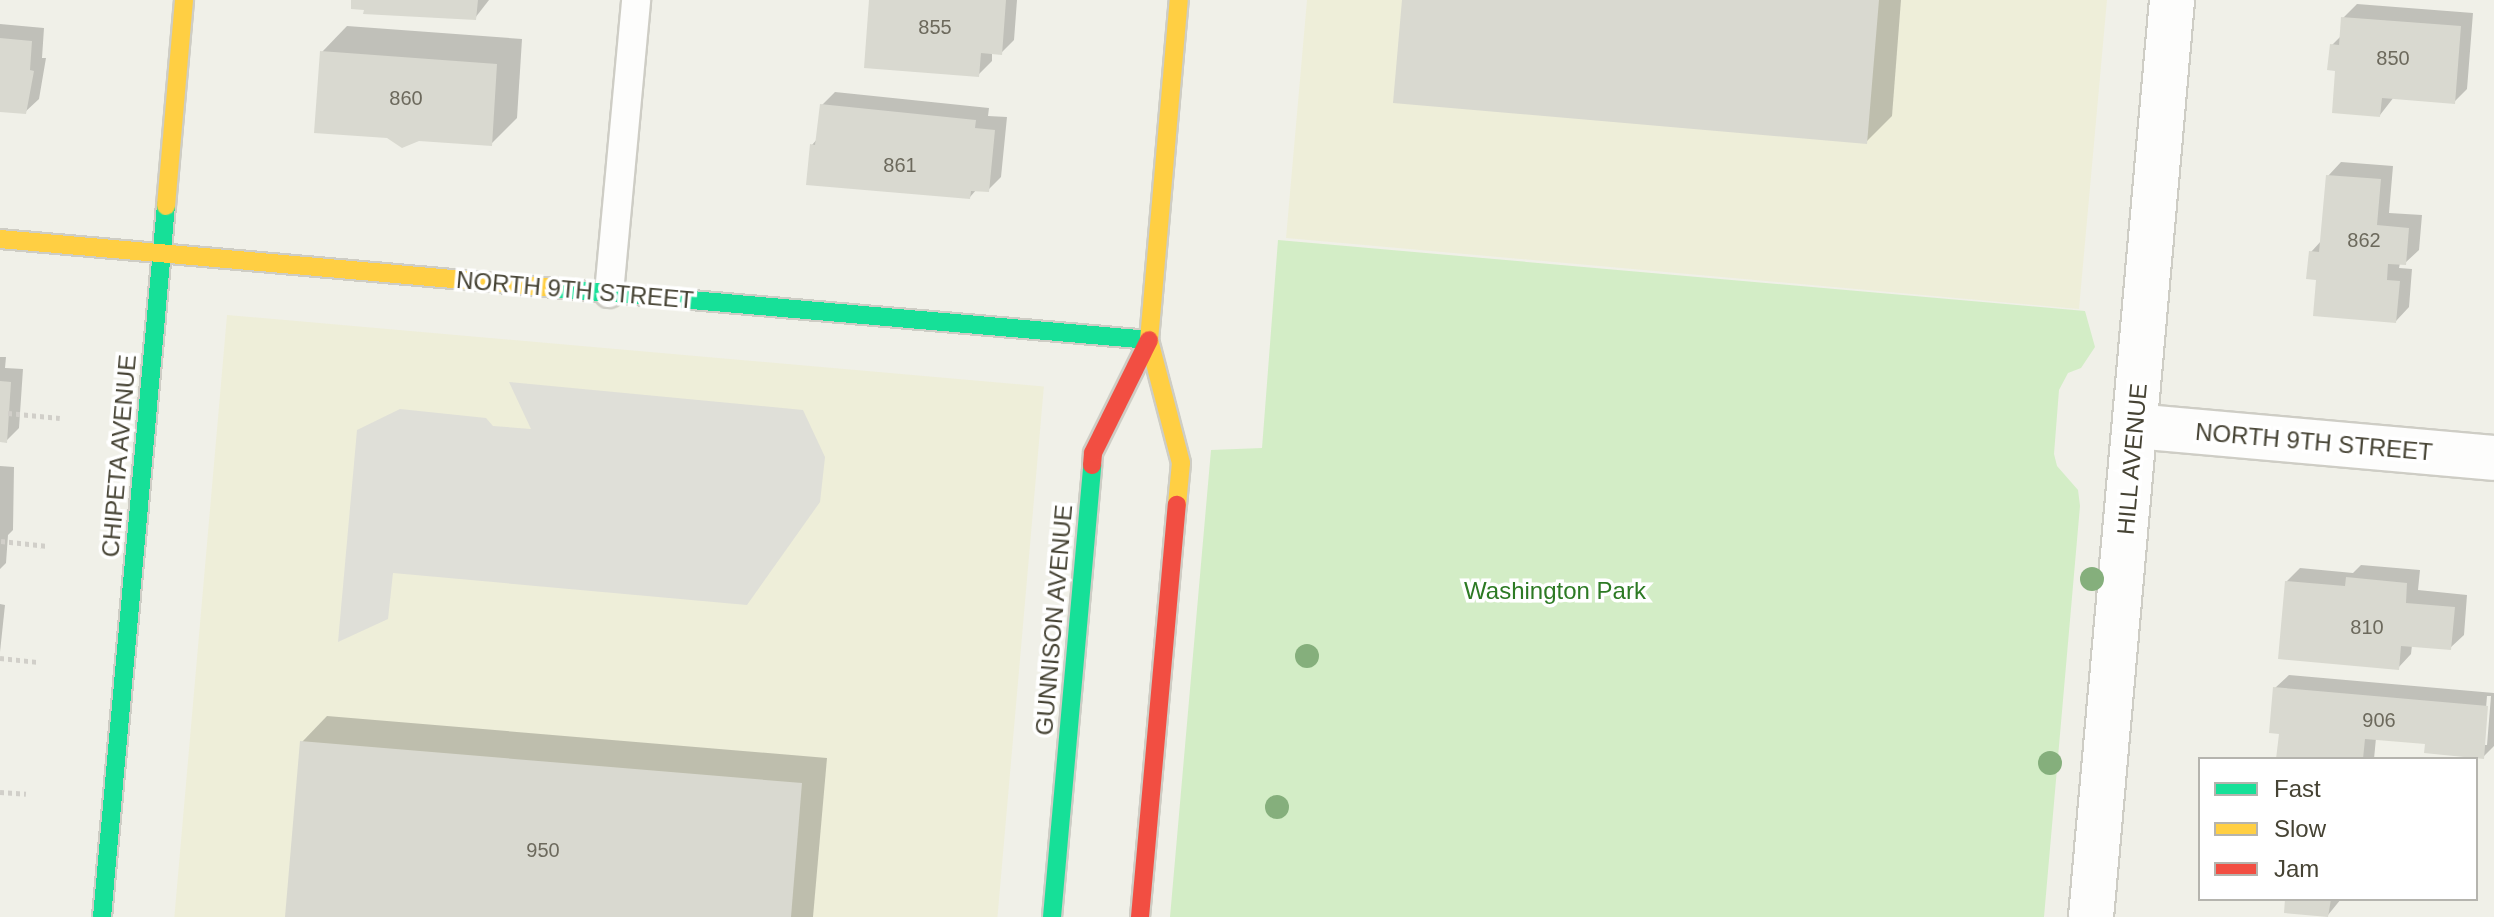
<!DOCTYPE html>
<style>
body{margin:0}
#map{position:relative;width:2494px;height:917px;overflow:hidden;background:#f0f0e8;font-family:Arial,sans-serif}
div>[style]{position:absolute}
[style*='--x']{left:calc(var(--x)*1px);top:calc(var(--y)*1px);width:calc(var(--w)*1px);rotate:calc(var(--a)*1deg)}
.education>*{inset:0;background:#eeeed9;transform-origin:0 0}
.green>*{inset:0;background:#d3edc6}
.parking>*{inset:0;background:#dfdfd8}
.shadow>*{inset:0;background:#0003}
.building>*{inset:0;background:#d9d9d0}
.path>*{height:5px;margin-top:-2.5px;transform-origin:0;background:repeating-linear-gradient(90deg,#d1cfc9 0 4px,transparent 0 8px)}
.roads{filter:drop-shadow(2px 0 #cecdc5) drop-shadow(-2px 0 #cecdc5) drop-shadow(0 2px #cecdc5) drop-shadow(0 -2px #cecdc5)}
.lane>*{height:28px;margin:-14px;padding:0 14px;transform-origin:14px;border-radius:14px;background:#fdfdfc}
.street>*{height:44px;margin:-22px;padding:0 22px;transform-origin:22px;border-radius:22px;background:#fdfdfc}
.fast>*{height:18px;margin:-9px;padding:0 9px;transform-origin:9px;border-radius:9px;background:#16e098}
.slow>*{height:18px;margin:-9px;padding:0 9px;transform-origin:9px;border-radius:9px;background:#ffcf43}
.jam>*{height:18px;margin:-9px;padding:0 9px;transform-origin:9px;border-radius:9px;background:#f24e42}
.trees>*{width:24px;height:24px;margin:-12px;border-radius:50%;background:#85af7c}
span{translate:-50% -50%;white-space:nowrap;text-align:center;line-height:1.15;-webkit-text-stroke:7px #fff;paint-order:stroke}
.number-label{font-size:20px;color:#6c695c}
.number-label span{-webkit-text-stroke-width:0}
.street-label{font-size:24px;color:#464334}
.park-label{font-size:24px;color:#2d7a24}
.legend{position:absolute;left:2198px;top:757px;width:280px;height:144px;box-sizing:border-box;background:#fff;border:2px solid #b5b4ae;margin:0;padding:10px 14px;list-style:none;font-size:24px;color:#464334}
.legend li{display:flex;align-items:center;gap:16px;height:40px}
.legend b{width:40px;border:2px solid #b5b4ae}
</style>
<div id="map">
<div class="education">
<div style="clip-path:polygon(1307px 0,2107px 0,2079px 309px,1286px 238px)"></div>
<div style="left:227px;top:315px;width:820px;height:605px;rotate:5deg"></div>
</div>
<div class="green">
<div style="clip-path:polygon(1278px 240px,2085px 311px,2095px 347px,2081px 368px,2068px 373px,2059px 390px,2054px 454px,2057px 466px,2078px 490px,2080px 506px,2044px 917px,1170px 917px,1211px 450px,1262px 448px)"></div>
</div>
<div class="parking">
<div style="clip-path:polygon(509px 382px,803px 410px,825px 457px,820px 502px,747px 605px,393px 573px,388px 619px,338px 642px,357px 430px,400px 409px,486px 418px,493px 426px,531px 429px)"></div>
</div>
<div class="shadow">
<div style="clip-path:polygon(353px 0,489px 0,475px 18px)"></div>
<div style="clip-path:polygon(871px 0,1017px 0,1014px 40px,1001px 53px,992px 52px,992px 61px,978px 75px)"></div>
<div style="clip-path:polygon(1404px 0,1901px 0,1892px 116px,1866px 142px)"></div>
<div style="clip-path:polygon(2357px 4px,2473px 13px,2467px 89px,2454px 102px,2394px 97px,2380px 115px,2337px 69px,2332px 45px,2342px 35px,2343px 18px)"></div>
<div style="clip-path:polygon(0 24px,44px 28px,42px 58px,46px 58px,39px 99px,25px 112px,0 110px)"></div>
<div style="clip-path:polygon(347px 26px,522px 39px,517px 118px,491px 144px,322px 52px)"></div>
<div style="clip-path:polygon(835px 92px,989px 108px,988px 116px,1007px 117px,1001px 177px,988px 190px,977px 189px,970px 197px,812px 145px,818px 138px,822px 105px)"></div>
<div style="clip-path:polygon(2341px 162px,2393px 166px,2389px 213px,2422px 215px,2419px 250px,2405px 263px,2400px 263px,2399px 268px,2412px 269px,2409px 307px,2396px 321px,2319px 278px,2311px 252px,2322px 240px,2328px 176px)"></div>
<div style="clip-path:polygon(0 357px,6px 357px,5px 368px,23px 369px,19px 428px,6px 441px,0 440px)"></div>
<div style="clip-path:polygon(0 466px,14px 467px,13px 530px,8px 535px,6px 563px,0 569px)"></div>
<div style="clip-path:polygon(2361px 565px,2420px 570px,2418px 590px,2467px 595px,2464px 635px,2450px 648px,2412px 645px,2411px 654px,2398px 668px,2286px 582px,2300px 568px,2353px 573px)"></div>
<div style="clip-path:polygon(0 604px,5px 605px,0 652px)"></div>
<div style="clip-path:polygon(evenodd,2289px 675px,2494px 693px,2494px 746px,2483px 757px,2427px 742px,2376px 738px,2374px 759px,2278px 759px,2281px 732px,2275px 688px,2289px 675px,2487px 696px,2491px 696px,2487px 745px,2483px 745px,2487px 696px)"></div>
<div style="clip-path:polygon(327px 716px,827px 758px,813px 917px,287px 917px,302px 742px)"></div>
<div style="clip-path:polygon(2287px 899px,2341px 899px,2328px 915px)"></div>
</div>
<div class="building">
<div style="clip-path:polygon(351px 0,478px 0,476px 20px,363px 14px,364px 10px,351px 9px)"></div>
<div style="clip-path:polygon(869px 0,1006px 0,1002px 55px,981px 53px,979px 77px,864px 68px)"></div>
<div style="clip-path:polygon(1402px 0,1879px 0,1867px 144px,1393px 103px)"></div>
<div style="clip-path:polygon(2341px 17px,2461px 26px,2455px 104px,2382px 98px,2380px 117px,2332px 113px,2335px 71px,2327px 70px,2330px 44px,2339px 45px)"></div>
<div style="clip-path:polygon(0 38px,32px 41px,30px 70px,34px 71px,26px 114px,0 112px)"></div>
<div style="clip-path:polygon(320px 51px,497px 64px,492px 146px,419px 141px,402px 148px,387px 138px,314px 133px)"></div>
<div style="clip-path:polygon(820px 104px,976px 120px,975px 128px,995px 130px,989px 192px,971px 191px,970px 199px,806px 185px,810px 144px,815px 145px)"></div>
<div style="clip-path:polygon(2326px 175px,2381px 179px,2377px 225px,2409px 228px,2406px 265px,2388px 264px,2387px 280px,2400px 281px,2396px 323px,2313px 316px,2316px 280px,2306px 279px,2309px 251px,2319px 252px)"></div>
<div style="clip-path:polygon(0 381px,11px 382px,7px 443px,0 442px)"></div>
<div style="clip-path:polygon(2346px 577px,2407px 583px,2406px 603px,2455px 607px,2451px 650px,2401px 646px,2399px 670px,2278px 659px,2285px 581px,2345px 586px)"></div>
<div style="clip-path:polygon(2273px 687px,2488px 706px,2484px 759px,2424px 753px,2425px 744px,2365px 739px,2363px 759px,2276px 759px,2279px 734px,2269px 733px)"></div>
<div style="clip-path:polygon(300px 741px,802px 783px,791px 917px,285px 917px)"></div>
<div style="clip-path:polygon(2285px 899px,2331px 899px,2328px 917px,2284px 913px)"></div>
</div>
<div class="path">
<div style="--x:8;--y:413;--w:52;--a:5.5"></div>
<div style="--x:1;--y:541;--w:47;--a:6.1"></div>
<div style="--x:0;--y:658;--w:37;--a:6"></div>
<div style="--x:0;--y:792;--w:26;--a:4"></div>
</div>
<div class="roads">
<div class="lane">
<div style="--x:609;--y:293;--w:294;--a:-84.7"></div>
</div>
<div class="street">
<div style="--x:2135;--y:426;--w:360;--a:5.1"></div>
<div style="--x:2091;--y:917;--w:921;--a:-84.95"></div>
</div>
<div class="fast">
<div style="--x:554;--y:288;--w:597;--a:4.99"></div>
<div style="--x:102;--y:917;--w:714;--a:-84.86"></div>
<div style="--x:1052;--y:917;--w:454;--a:-84.9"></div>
</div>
<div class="slow">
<div style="--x:166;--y:206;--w:207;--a:-85"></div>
<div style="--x:0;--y:239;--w:556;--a:5.05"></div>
<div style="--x:1177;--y:505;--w:42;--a:-84.6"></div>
<div style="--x:1181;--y:463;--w:127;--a:-104.6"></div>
<div style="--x:1149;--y:340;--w:341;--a:-85"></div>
</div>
<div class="jam">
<div style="--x:1092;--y:465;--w:12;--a:-85"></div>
<div style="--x:1093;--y:453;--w:126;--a:-63.6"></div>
<div style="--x:1140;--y:917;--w:414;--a:-84.9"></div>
</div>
</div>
<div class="trees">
<div style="left:2092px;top:579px"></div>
<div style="left:1307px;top:656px"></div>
<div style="left:2050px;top:763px"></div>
<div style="left:1277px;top:807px"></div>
</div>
<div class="number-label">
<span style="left:935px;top:27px">855</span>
<span style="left:2393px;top:58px">850</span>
<span style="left:406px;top:98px">860</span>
<span style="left:900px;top:165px">861</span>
<span style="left:2364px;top:240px">862</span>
<span style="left:2367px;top:627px">810</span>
<span style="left:2379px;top:720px">906</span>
<span style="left:543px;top:850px">950</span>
</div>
<div class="street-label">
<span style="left:575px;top:290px;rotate:5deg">NORTH 9TH STREET</span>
<span style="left:2314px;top:442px;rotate:5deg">NORTH 9TH STREET</span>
<span style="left:119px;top:456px;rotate:-85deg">CHIPETA AVENUE</span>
<span style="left:2132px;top:459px;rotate:-85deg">HILL AVENUE</span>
<span style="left:1054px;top:620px;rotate:-85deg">GUNNISON AVENUE</span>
</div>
<div class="park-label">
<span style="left:1555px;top:591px">Washington Park</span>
</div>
<ul class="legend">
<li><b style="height:10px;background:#16e098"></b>Fast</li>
<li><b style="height:10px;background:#ffcf43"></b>Slow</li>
<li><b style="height:10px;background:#f24e42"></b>Jam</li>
</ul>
</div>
